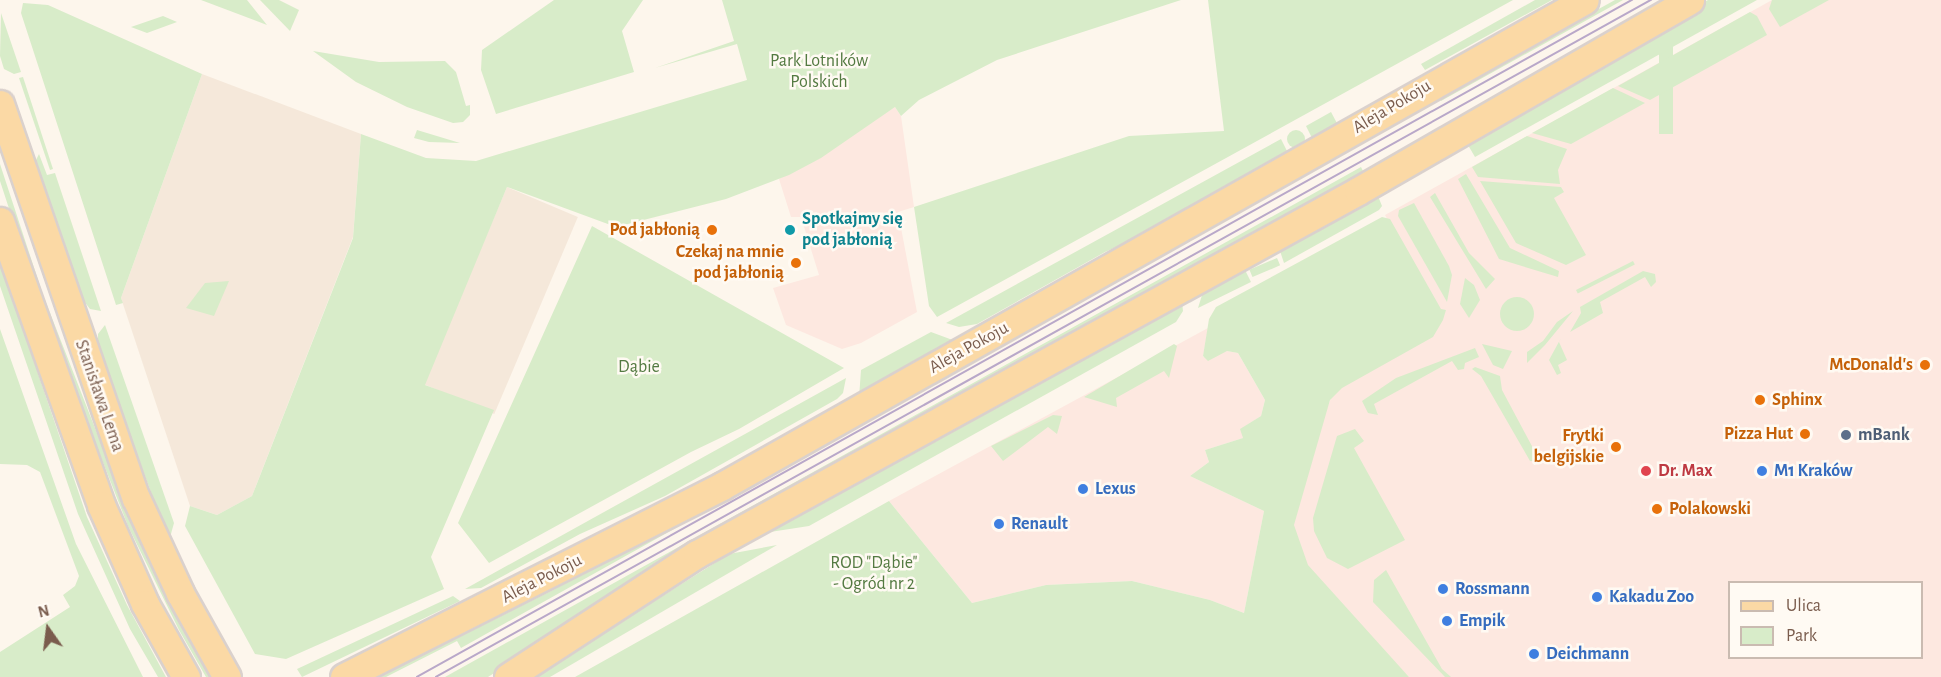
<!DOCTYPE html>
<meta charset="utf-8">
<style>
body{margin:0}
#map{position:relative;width:1941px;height:677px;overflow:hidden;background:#fdf6ec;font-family:"Alegreya Sans",sans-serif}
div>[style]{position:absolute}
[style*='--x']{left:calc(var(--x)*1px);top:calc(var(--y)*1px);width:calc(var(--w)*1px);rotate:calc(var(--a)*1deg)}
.residential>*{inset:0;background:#f5e8da;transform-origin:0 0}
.commercial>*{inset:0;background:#fde8e0}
.green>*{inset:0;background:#d8ecc9;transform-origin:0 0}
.round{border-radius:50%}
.roads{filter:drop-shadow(2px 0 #dad1cd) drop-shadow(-2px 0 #dad1cd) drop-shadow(0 2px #dad1cd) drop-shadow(0 -2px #dad1cd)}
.major>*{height:27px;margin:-13.5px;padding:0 13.5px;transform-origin:13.5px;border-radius:13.5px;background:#fbd9a5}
.tram>*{height:1.5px;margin:-0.75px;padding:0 0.75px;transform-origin:0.75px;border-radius:0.75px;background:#b9a8c9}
.dots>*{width:16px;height:16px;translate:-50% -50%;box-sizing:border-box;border:3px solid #fffaf3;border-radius:50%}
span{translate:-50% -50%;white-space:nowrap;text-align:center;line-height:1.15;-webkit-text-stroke:5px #fffaf3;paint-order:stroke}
.park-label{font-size:18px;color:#537a41}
.street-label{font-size:18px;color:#7a5c4d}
.culture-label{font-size:18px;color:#0d838f;font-weight:700}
.left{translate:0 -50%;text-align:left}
.food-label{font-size:18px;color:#c56008;font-weight:700}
.right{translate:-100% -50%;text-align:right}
.service-label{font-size:18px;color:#4e5e75;font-weight:700}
.health-label{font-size:18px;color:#be3a42;font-weight:700}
.shop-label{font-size:18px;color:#366cbe;font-weight:700}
.legend{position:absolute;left:1728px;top:581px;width:195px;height:78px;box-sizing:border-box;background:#fffaf3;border:2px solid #cabbb1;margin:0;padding:8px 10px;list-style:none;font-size:18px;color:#7a5c4d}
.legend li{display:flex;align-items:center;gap:12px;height:30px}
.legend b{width:30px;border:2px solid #cabbb1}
.north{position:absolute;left:18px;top:599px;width:60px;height:60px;-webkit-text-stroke:4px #fffaf3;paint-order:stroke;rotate:346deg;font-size:16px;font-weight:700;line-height:24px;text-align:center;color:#7a5c4d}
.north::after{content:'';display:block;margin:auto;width:21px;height:27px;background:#7a5c4d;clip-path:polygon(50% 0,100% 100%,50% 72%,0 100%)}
</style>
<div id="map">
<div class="residential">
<div style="clip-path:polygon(202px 74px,361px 134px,353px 237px,252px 496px,217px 515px,190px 506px,121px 298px)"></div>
<div style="left:507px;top:187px;width:77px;height:214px;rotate:23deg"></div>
</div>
<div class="commercial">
<div style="clip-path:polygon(evenodd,1772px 0,1941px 0,1941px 677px,1409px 677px,1309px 577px,1286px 514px,1331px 398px,1348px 381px,1439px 317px,1385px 215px,1772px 0,1730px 582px,1922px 582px,1922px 658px,1730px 658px,1730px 582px)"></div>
<div style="clip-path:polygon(895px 107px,901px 116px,914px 207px,898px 212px,917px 312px,861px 343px,842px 349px,786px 325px,773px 288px,819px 275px,801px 217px,791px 217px,779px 179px)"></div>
<div style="clip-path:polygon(1208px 328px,1203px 357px,1227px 351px,1238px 353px,1265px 400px,1261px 416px,1241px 429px,1243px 438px,1205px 450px,1209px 462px,1190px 476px,1264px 511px,1244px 613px,1210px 600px,1132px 581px,1046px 585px,972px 603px,889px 501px)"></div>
</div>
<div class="green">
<div style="clip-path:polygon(201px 0,247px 0,267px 25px)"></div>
<div style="clip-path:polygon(260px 0,279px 0,299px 10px,290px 31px)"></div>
<div style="clip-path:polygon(554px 0,643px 0,622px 31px,634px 72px,496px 114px,481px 70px,482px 50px)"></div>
<div style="clip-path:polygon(722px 0,1181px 0,997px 60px,919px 100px,901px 116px,895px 107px,821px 158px,789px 175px,726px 199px,616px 227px,507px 187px,425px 385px,494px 410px,431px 557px,444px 589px,286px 659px,255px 654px,185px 526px,190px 506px,217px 515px,252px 496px,353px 238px,361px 134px,426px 158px,476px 161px,747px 80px,737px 44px,655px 68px,734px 41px)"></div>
<div style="clip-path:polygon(1208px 0,1513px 0,937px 317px,929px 306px,914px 207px,1129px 136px,1224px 131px)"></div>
<div style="clip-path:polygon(1535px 0,1552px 0,1425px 70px,1421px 64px)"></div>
<div style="clip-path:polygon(1615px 0,1623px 0,1441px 101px,1439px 97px)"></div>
<div style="left:1659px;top:0;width:14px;height:134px"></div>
<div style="clip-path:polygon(1708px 0,1757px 0,1475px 157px,1465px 140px,1468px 136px)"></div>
<div style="clip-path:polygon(1772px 0,1829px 0,1780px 27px,1769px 9px)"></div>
<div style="clip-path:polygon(23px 3px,48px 5px,202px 74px,121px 298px,123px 303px,116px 305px,21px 13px)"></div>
<div style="clip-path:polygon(1750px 12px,1757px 16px,1767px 35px,1650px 100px,1618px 86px)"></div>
<div style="clip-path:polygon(1px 13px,21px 72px,14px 74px,4px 69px,0 56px)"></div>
<div style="clip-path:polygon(163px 16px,177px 22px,147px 33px,131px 27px)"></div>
<div style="clip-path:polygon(313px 51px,379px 62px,445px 61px,456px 72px,466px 106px,470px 105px,470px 115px,463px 122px,453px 123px,407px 107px,356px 82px)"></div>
<div style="clip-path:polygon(23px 77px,53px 169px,50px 170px,19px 78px)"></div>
<div style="clip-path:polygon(1613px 88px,1645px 103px,1571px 144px,1532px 133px)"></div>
<div style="clip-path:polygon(1331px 112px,1339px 127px,1312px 138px,1306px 126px)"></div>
<div class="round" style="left:1287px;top:130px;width:18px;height:18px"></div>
<div style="clip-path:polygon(417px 130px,460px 143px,429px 142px,414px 138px)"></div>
<div style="clip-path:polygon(1527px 136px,1567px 149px,1558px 170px,1560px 184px,1478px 177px,1472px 167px)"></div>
<div style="clip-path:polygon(1281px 139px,1289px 155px,1178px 219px,1105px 252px,977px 324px,959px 327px,946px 323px)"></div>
<div style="clip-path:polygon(39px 154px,47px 175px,55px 173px,101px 311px,90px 309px,80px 296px,35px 162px)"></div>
<div style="clip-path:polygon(0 164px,43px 295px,131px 520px,166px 595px,212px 677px,206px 677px,179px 630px,128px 526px,38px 297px,0 181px)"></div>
<div style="clip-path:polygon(1361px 167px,1364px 173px,622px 590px,488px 677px,445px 677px)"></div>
<div style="clip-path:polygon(1466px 174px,1510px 248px,1559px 271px,1558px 277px,1499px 259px,1458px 179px)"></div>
<div style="clip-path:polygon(1480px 181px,1561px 187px,1564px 192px,1554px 198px,1586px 255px,1566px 265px,1516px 243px)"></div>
<div style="clip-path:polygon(1435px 193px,1469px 253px,1495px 279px,1486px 289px,1430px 197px)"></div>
<div style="clip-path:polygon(1256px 196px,1259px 202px,461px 648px,457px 641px,386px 677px,378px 677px,553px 590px)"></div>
<div style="clip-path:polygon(1378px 196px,1382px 206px,1379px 210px,1284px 263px,1280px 251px)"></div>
<div style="clip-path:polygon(1414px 203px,1449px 266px,1452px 275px,1447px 302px,1398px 216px,1399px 210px)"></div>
<div style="clip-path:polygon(1382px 217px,1390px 219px,1441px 309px,1446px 310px,1443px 320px,1433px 337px,1342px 388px,1330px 400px,1294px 525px,1308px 565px,1409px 677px,575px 677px,889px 501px,972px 603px,1046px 585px,1132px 581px,1210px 600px,1244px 613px,1264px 511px,1190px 476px,1209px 462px,1205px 450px,1243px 438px,1240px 429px,1261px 416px,1265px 400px,1238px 353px,1227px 351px,1208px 361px,1203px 356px,1209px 319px,1216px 307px)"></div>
<div style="clip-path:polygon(592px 226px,844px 368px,739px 429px,691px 452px,489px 563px,458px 523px)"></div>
<div style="left:1277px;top:258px;width:8px;height:30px;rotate:67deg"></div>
<div style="left:1633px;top:261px;width:4px;height:64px;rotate:63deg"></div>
<div style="clip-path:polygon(0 262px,87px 517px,127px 605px,166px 677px,158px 677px,130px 629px,78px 514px,0 286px)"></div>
<div style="clip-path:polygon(1245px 270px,1251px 282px,1198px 308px,1203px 292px)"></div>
<div style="clip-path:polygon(1643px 271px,1655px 274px,1656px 282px,1651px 287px,1645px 277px,1600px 302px,1603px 313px,1570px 332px,1581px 313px,1580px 307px)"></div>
<div style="clip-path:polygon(1465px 278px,1474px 285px,1480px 300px,1469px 318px,1460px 304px)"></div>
<div style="clip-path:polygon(229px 281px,214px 316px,186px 308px,205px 283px)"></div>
<div class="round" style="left:1500px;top:297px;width:34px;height:34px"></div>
<div style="clip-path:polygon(1182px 302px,1183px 311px,1176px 322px,809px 526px,758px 534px)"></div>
<div style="clip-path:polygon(1573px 311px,1545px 345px,1527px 363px,1527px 352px,1543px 341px,1557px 322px)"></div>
<div style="clip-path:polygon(105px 325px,174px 523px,169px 541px,98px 349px,98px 334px)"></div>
<div style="clip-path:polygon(0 329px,76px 544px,143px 677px,0 677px,0 652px,70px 607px,63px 595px,75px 586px,79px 576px,40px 472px,27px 465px,0 464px)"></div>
<div style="clip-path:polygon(931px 332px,958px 342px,859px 398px,861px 370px)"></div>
<div style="clip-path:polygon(1561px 338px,1559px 342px,1567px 360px,1558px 365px,1561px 373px,1557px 375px,1549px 360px)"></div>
<div style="clip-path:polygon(1174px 344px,1177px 346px,1169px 378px,1164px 371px,1116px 398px,1117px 407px,1084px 397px)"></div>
<div style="clip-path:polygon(1482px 344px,1512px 351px,1503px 369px,1493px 365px)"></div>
<div style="clip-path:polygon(1475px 348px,1479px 357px,1465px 363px,1464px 369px,1458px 370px,1452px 361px,1374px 404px,1378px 415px,1368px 413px,1362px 401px,1396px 378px)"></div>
<div style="clip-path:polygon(1475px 367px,1500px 376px,1502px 390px,1533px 448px,1534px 461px,1530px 461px,1481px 376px,1472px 369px)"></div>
<div style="clip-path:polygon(846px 378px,843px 393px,837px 399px,665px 496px,580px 534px,481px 588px,465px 589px)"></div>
<div style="clip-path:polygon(1053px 415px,1062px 416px,1057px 434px,1048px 427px,1003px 461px,991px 446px)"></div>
<div style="clip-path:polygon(1355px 429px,1364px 441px,1354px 448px,1405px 540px,1348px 569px,1327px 558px,1314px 531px,1313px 518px,1337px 436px)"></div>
<div style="clip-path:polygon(777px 545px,550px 677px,534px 677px,729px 554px)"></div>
<div style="clip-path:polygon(1386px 570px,1442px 669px,1451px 677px,1445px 677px,1373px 602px,1374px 580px)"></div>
<div style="clip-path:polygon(453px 596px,460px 601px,302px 677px,297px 669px)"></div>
</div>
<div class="roads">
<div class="major">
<div style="--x:0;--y:104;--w:417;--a:71"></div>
<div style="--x:136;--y:498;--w:105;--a:65.1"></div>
<div style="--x:180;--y:593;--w:96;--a:60.8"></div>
<div style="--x:0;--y:221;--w:301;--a:70.4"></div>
<div style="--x:101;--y:505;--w:108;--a:66"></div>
<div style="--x:145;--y:604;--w:84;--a:60.7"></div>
<div style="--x:344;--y:677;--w:424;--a:-26.8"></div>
<div style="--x:722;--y:486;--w:990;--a:-29.39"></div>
<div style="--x:508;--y:677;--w:225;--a:-33.1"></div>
<div style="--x:697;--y:554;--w:754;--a:-28.77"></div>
<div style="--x:1358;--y:191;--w:383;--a:-29.9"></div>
</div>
</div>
<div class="tram">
<div style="--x:417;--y:677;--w:1391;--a:-29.13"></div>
<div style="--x:436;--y:677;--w:1391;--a:-29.13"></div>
</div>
<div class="dots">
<div style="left:712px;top:230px;background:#e8710a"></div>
<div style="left:790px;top:230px;background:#0f9aa8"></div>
<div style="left:796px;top:263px;background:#e8710a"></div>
<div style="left:1925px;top:365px;background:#e8710a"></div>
<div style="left:1760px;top:400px;background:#e8710a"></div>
<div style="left:1805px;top:434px;background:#e8710a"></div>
<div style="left:1846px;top:435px;background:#5c6f8a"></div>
<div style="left:1616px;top:447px;background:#e8710a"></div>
<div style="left:1646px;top:471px;background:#e0444e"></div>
<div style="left:1762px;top:471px;background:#3f7fe0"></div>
<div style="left:1083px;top:489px;background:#3f7fe0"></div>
<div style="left:1657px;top:509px;background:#e8710a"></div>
<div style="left:999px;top:524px;background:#3f7fe0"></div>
<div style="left:1443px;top:589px;background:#3f7fe0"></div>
<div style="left:1597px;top:597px;background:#3f7fe0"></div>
<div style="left:1447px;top:621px;background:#3f7fe0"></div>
<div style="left:1534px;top:654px;background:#3f7fe0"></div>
</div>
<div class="park-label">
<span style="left:819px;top:72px">Park Lotników<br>Polskich</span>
<span style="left:639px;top:367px">Dąbie</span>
<span style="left:874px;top:574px">ROD "Dąbie"<br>- Ogród nr 2</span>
</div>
<div class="street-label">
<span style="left:1392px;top:107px;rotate:-31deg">Aleja Pokoju</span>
<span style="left:969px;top:348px;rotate:-29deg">Aleja Pokoju</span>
<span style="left:99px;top:396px;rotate:71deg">Stanisława Lema</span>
<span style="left:542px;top:579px;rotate:-27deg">Aleja Pokoju</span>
</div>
<div class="culture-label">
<span class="left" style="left:802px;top:230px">Spotkajmy się<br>pod jabłonią</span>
</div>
<div class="food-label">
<span class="right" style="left:700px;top:230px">Pod jabłonią</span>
<span class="right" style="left:784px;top:263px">Czekaj na mnie<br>pod jabłonią</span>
<span class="right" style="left:1913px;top:365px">McDonald's</span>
<span class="left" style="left:1772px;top:400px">Sphinx</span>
<span class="right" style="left:1793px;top:434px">Pizza Hut</span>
<span class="right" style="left:1604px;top:447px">Frytki<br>belgijskie</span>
<span class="left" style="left:1669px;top:509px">Polakowski</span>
</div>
<div class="service-label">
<span class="left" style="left:1858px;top:435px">mBank</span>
</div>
<div class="health-label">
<span class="left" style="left:1658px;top:471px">Dr. Max</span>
</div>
<div class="shop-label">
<span class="left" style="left:1774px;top:471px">M1 Kraków</span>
<span class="left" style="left:1095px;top:489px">Lexus</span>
<span class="left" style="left:1011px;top:524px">Renault</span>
<span class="left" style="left:1455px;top:589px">Rossmann</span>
<span class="left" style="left:1609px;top:597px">Kakadu Zoo</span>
<span class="left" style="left:1459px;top:621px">Empik</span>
<span class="left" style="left:1546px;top:654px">Deichmann</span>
</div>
<ul class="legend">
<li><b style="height:8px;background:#fbd9a5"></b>Ulica</li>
<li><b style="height:16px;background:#d8ecc9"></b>Park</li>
</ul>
<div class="north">N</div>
</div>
